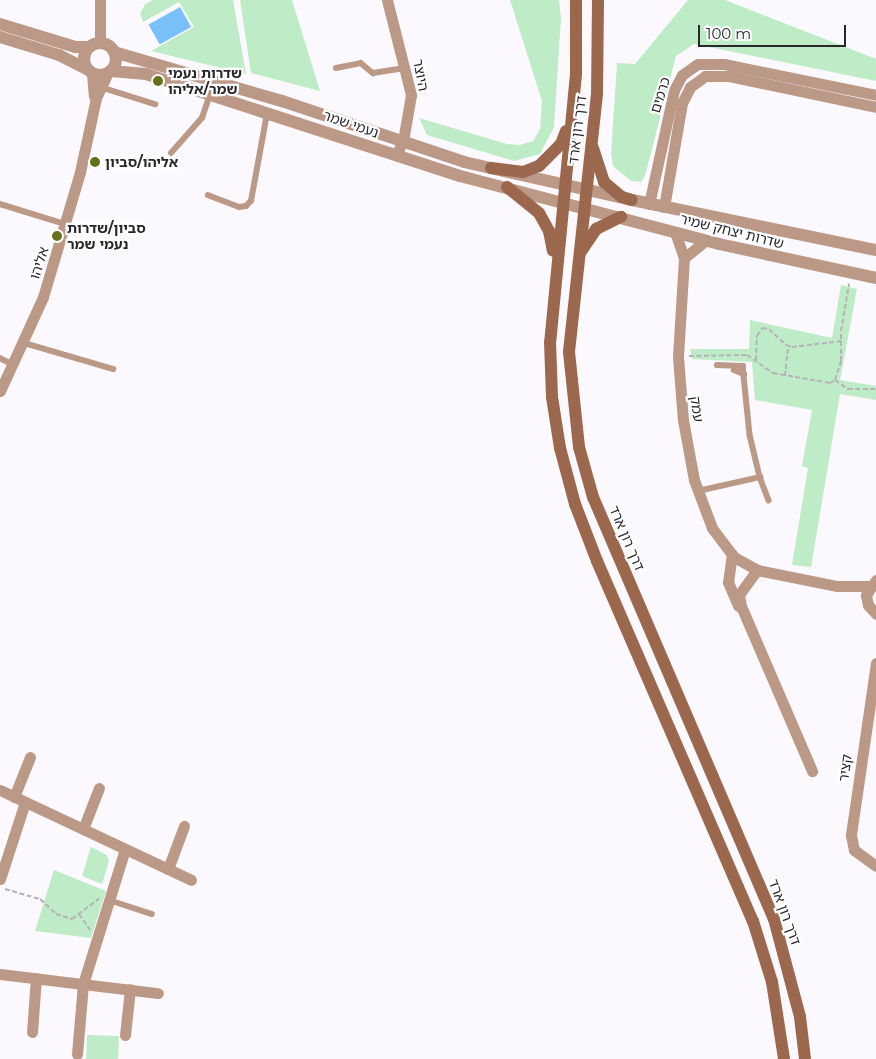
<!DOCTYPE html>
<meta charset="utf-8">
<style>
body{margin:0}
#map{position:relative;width:876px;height:1059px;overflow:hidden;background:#fbf9fd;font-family:Montserrat,"Noto Sans Hebrew",sans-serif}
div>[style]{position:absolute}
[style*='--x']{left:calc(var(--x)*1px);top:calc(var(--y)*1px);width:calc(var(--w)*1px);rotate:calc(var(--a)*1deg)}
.green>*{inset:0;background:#bdecc6;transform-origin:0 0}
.water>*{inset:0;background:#79c0fb;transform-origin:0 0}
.path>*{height:2px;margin-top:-1px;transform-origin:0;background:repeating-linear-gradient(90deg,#b6b3b8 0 5px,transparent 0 7.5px)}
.service>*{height:5.5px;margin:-2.75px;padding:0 2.75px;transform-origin:2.75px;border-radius:2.75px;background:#bc9886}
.minor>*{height:11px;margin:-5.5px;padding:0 5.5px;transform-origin:5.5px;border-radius:5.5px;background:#bc9886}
.tertiary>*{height:12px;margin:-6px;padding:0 6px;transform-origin:6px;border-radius:6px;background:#bc9886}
.tertiary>.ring{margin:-6px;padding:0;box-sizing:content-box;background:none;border:12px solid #bc9886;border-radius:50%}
.secondary>*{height:12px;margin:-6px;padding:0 6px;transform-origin:6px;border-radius:6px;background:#9b684e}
.dots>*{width:14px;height:14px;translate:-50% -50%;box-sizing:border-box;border:2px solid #fff;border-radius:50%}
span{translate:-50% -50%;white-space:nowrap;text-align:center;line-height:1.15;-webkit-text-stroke:4.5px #fff;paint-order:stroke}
.poi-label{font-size:14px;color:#29262c;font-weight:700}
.left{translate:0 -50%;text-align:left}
.street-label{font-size:14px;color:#29262c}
.scale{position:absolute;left:698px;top:25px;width:148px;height:22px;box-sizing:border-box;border:2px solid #29262c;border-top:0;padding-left:6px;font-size:15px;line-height:18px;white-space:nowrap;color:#29262c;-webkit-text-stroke:4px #fff;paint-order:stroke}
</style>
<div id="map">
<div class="green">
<div style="clip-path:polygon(153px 0,233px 0,246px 74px,151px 51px,194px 27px,179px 2px,143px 22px,140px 14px,145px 4px)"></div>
<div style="clip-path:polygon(240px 0,292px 0,320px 91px,251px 73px)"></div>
<div style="clip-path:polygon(510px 0,559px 0,561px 18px,554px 127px,540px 154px,514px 161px,427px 135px,419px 118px,507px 144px,520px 145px,533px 141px,540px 129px,542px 101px)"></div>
<div style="clip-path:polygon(688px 0,725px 0,876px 59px,876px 81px,694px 44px,676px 56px,645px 176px,641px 182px,631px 181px,613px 166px,611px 154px,617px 63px,635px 64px)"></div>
<div style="clip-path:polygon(841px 285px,857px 289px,840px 380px,876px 386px,876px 400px,840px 394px,811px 567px,792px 565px,808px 468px,802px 466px,812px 410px,755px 400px,752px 362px,692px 359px,690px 349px,749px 349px,750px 320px,832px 338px)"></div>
<div style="clip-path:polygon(91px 847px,107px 855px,109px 861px,102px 884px,82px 876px)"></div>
<div style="clip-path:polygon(54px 870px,106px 891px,91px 938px,35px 931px)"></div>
<div style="left:87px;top:1035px;width:32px;height:24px;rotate:2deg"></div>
</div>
<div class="water">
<div style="left:180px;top:7px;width:23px;height:36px;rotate:61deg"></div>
</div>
<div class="path">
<div style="--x:689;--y:356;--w:58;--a:-1"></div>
<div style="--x:747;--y:355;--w:32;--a:35"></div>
<div style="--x:773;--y:373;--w:58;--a:10"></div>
<div style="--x:830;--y:383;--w:6;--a:-31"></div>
<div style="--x:835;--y:380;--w:20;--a:-72"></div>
<div style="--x:841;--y:361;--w:30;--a:-90"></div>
<div style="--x:841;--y:331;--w:48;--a:-80.3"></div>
<div style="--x:756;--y:360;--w:24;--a:-88"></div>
<div style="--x:757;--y:336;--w:9;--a:-58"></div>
<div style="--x:762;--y:328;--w:7;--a:8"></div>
<div style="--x:769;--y:329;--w:23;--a:43"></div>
<div style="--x:786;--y:345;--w:6;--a:18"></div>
<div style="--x:792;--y:347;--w:50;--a:-6.8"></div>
<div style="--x:785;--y:376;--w:30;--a:-84"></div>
<div style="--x:835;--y:380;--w:16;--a:35"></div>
<div style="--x:848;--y:389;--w:28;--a:0"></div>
<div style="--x:5;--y:889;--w:36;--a:16"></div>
<div style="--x:40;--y:899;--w:22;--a:43"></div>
<div style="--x:56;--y:914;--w:17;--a:17"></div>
<div style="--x:72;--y:919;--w:34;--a:-37"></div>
<div style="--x:79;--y:914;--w:19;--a:55"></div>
</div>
<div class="service">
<div style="--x:336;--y:68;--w:25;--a:-11"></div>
<div style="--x:361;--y:63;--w:16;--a:40"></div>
<div style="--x:373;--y:73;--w:32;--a:-9"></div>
<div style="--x:100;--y:87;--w:58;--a:17.2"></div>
<div style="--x:171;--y:153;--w:47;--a:-48.5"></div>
<div style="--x:202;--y:118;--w:24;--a:-71"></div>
<div style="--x:208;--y:195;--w:33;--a:21"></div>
<div style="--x:239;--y:207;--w:7;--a:-8"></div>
<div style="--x:246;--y:206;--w:7;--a:-45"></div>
<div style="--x:251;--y:201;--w:88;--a:-79.6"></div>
<div style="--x:0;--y:204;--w:68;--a:17.1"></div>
<div style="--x:24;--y:343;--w:93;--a:16.3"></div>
<div style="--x:0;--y:358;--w:16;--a:27"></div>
<div style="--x:717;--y:365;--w:26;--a:2"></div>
<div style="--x:743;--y:366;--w:69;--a:84.2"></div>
<div style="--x:750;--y:435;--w:43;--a:76.6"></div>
<div style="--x:760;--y:477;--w:25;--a:69"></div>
<div style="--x:734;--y:370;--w:11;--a:22"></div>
<div style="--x:698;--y:491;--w:64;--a:-12.7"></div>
<div style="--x:109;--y:900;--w:45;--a:18"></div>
</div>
<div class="minor">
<div style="--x:100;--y:0;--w:43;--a:90"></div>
<div style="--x:387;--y:0;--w:98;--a:75.8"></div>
<div style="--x:411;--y:95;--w:47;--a:99.9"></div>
<div style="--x:403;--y:141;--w:16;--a:117"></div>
<div style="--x:92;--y:74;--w:22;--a:85"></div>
<div style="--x:649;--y:204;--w:117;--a:-77.6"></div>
<div style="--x:674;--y:90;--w:17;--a:-62"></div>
<div style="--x:682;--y:75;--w:19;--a:-35"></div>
<div style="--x:698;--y:64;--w:26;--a:0"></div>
<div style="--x:724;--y:64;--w:155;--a:11.5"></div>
<div style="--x:664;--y:207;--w:106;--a:-80.2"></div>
<div style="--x:682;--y:103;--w:18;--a:-63"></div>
<div style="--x:690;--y:87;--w:19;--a:-36"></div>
<div style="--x:705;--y:76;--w:24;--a:0"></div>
<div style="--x:729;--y:76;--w:150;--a:11.9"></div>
<div style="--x:675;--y:232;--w:28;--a:71"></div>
<div style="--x:684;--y:258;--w:99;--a:93.5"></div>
<div style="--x:678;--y:357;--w:63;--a:85.5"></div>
<div style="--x:683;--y:420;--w:61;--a:79.6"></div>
<div style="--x:694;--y:480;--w:51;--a:69.4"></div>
<div style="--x:712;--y:528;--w:36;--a:53"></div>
<div style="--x:734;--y:557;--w:26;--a:29"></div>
<div style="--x:757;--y:570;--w:82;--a:11.3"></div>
<div style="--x:837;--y:586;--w:32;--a:0"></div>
<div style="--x:684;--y:258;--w:27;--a:-39"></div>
<div style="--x:0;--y:391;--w:103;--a:-65.4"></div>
<div style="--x:43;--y:297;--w:130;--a:-73.5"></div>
<div style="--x:80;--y:172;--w:76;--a:-77.8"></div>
<div style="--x:96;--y:98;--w:26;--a:-65"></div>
<div style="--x:732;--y:554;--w:28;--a:98"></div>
<div style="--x:728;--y:582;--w:26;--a:67"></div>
<div style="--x:757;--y:570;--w:31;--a:126"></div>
<div style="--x:739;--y:595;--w:11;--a:80"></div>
<div style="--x:741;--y:606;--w:180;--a:66.7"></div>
<div style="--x:876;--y:580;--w:18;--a:124"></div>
<div style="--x:866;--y:595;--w:10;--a:79"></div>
<div style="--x:868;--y:605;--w:12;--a:48"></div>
<div style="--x:876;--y:663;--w:174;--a:98.3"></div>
<div style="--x:851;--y:835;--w:15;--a:79"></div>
<div style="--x:854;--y:850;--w:27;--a:36"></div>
<div style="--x:0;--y:790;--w:211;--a:25.2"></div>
<div style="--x:14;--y:797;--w:43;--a:-68.2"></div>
<div style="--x:83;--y:829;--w:44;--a:-68.7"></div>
<div style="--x:168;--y:869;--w:46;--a:-69.6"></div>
<div style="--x:0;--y:879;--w:81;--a:-72"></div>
<div style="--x:0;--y:974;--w:159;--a:6.9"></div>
<div style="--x:32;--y:1032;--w:54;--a:-85.8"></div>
<div style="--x:125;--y:1035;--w:46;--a:-83.8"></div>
<div style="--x:77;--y:1054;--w:70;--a:-85.1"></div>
<div style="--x:83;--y:984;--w:141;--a:-72.7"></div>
</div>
<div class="tertiary">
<div style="--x:0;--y:24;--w:78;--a:17"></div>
<div style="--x:75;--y:47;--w:14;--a:0"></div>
<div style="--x:0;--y:37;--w:62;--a:17"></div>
<div style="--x:59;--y:55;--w:33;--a:27"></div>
<div class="ring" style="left:84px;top:43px;width:20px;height:20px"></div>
<div style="--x:114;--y:52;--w:175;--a:16.3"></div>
<div style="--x:282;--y:101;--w:192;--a:18.5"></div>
<div style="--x:464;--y:162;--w:172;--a:12.7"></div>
<div style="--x:632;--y:200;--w:249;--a:11.6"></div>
<div style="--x:111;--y:71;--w:35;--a:5"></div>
<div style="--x:146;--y:74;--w:330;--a:18"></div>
<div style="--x:460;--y:176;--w:268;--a:14.7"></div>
<div style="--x:719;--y:244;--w:161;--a:12.2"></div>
</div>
<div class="secondary">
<div style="--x:576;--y:0;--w:74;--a:90"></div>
<div style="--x:576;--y:74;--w:269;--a:95.5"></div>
<div style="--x:550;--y:342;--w:55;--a:87.9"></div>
<div style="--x:552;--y:397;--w:52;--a:81.1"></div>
<div style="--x:560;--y:448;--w:58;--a:75"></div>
<div style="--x:575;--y:504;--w:61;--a:68.9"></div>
<div style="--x:597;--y:561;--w:392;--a:66.6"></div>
<div style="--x:753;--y:921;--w:64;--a:72.7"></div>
<div style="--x:772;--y:982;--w:78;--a:81.1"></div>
<div style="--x:598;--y:0;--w:94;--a:90.6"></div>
<div style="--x:597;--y:94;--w:260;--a:96.2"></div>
<div style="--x:569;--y:352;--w:96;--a:84"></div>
<div style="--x:579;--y:447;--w:52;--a:74.4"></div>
<div style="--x:593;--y:497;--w:459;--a:66.8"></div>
<div style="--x:774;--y:919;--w:101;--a:75.1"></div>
<div style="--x:800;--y:1017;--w:42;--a:83.2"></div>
<div style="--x:593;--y:148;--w:36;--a:72"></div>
<div style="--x:604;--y:182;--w:23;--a:40"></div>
<div style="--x:622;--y:197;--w:10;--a:17"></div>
<div style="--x:491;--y:168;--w:32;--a:7"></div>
<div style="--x:523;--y:172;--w:17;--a:-21"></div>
<div style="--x:539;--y:166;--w:31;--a:-45"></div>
<div style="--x:561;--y:144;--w:14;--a:-69"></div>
<div style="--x:507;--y:187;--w:41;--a:39.1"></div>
<div style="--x:539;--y:213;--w:21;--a:61"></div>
<div style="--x:549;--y:231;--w:20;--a:79"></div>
<div style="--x:580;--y:253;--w:29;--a:-56"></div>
<div style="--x:596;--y:229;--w:28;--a:-26"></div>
</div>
<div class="dots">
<div style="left:158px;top:81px;background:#66711b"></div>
<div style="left:95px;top:162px;background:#66711b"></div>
<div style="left:57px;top:236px;background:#66711b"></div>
</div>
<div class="poi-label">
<span class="left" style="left:168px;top:81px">שדרות נעמי<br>שמר/אליהו</span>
<span class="left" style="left:105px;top:162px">אליהו/סביון</span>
<span class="left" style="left:67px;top:236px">סביון/שדרות<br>נעמי שמר</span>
</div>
<div class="street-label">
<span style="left:421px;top:75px;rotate:80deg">היוצר</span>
<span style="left:660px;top:95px;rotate:-73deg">כרמים</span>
<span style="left:351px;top:124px;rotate:19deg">נעמי שמר</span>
<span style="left:577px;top:130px;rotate:-83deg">דרך רון ארד</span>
<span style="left:732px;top:231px;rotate:14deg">שדרות יצחק שמיר</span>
<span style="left:39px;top:263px;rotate:-72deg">אליהו</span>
<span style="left:697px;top:409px;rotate:82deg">עמק</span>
<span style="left:627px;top:538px;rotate:67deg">דרך רון ארד</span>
<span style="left:845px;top:768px;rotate:-82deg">קציר</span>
<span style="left:785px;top:912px;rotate:70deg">דרך רון ארד</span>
</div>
<div class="scale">100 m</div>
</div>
